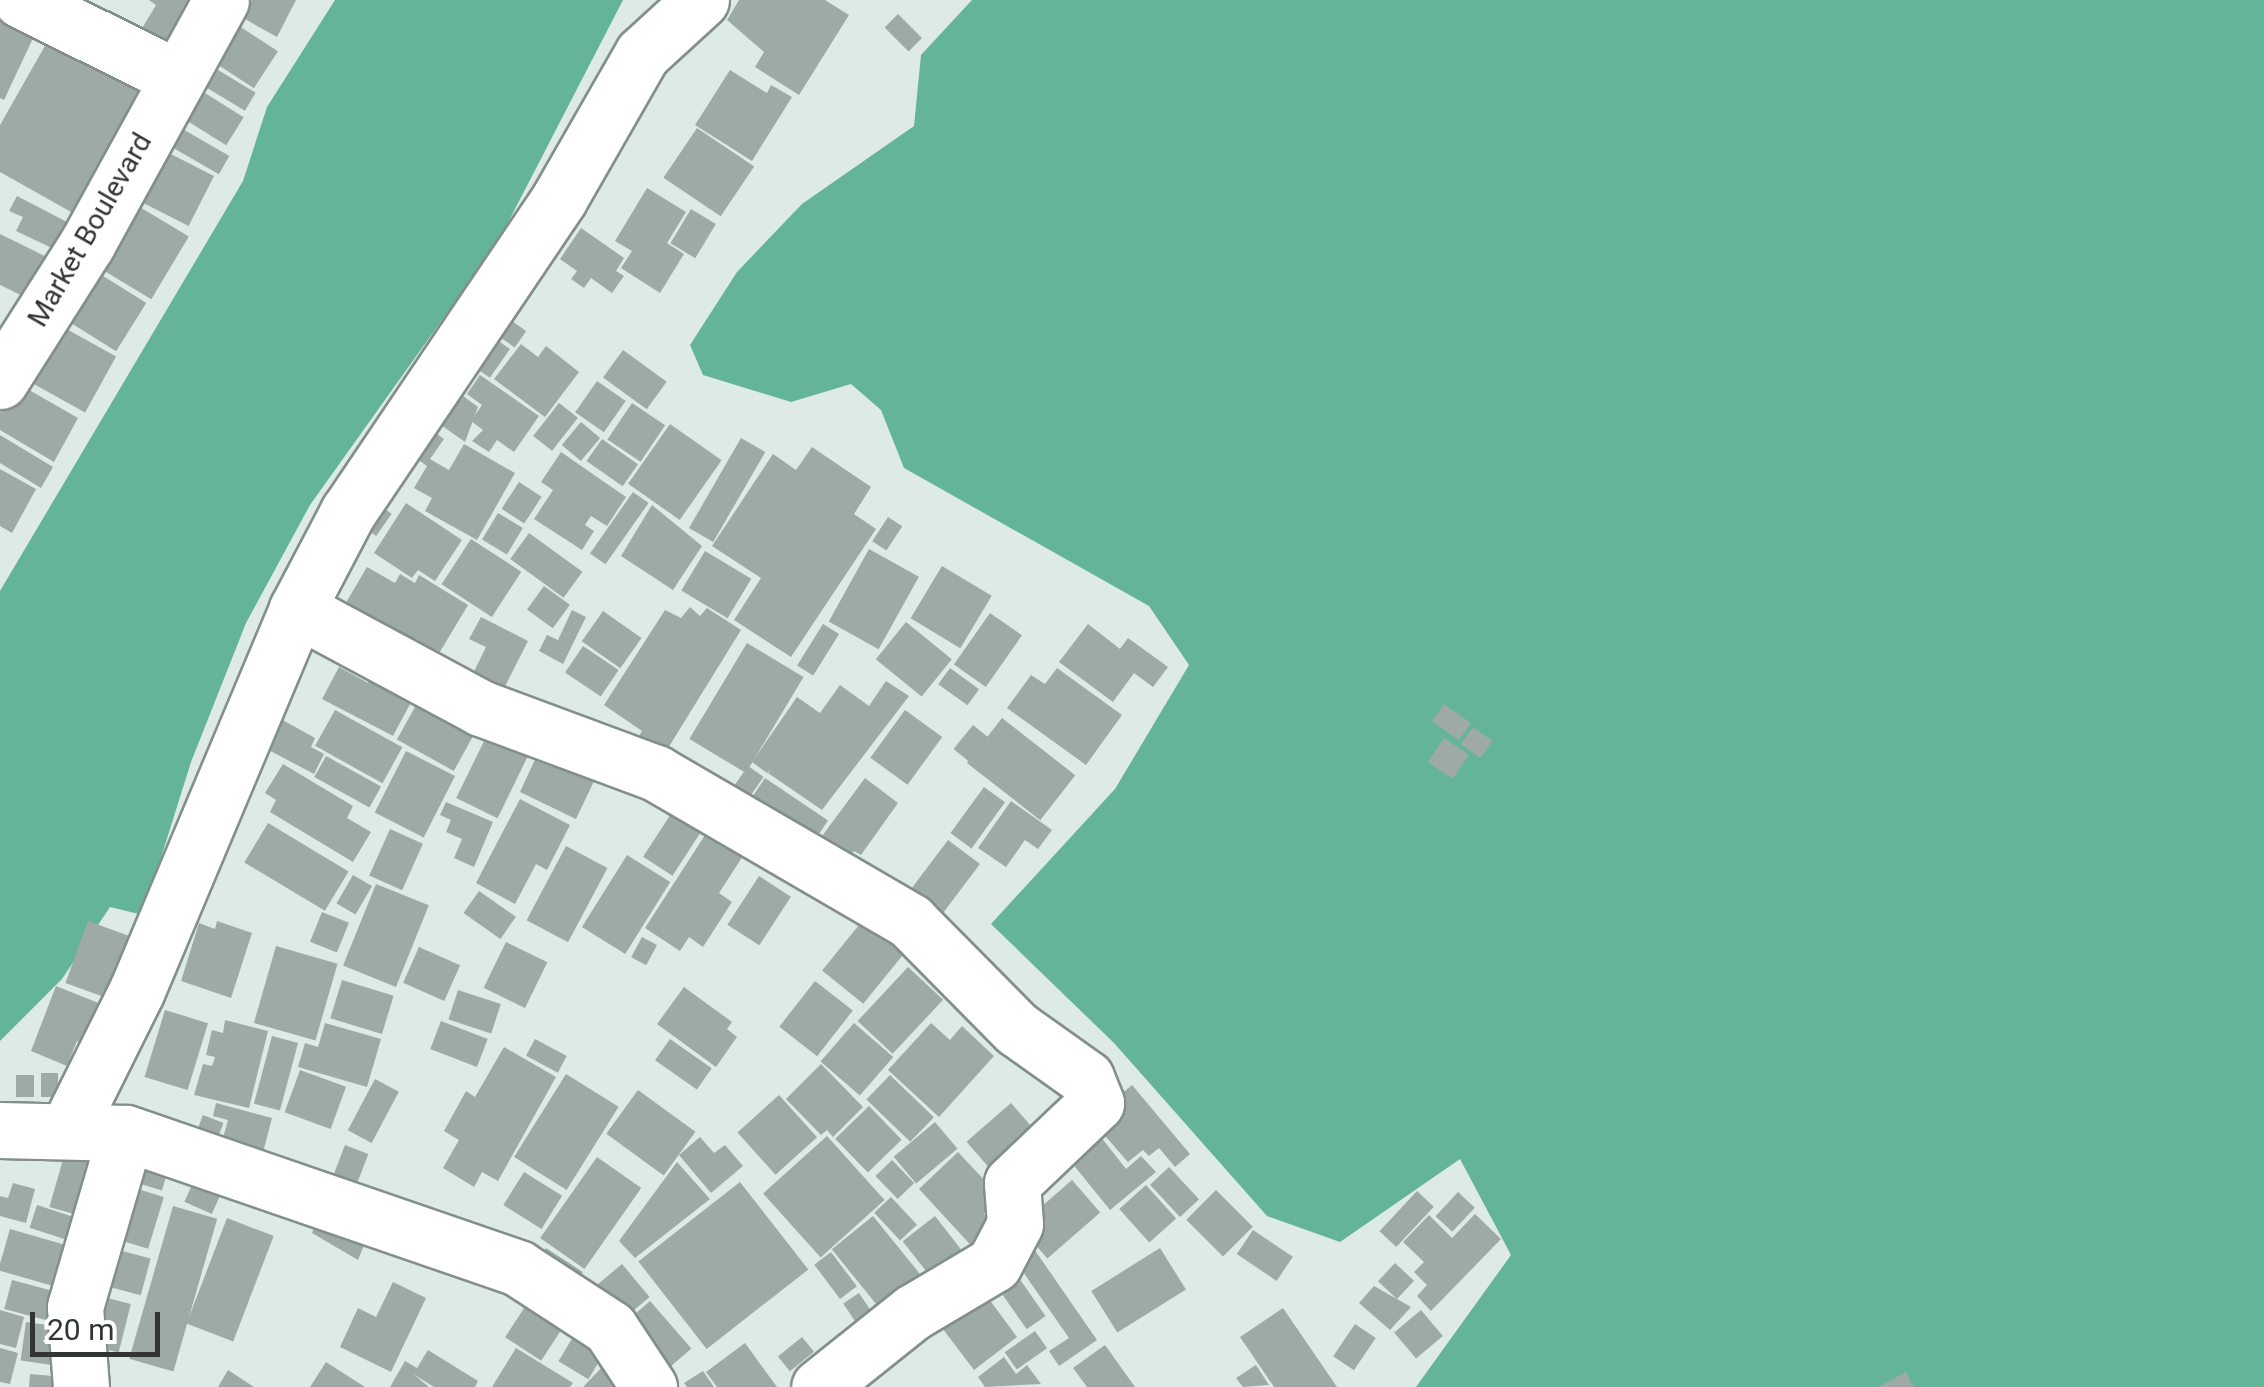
<!DOCTYPE html>
<style>
body{margin:0}
#map{position:relative;width:2264px;height:1387px;overflow:hidden;background:#ddeae5;font-family:Roboto,sans-serif}
div>[style]{position:absolute}
[style*='--x']{left:calc(var(--x)*1px);top:calc(var(--y)*1px);width:calc(var(--w)*1px);rotate:calc(var(--a)*1deg)}
.water>*{inset:0;background:#64b499}
.building>*{inset:0;background:#9eaaa6;transform-origin:0 0}
.roads{filter:drop-shadow(2px 0 #838f8a) drop-shadow(-2px 0 #838f8a) drop-shadow(0 2px #838f8a) drop-shadow(0 -2px #838f8a)}
.minor>*{height:55px;margin:-27.5px;padding:0 27.5px;transform-origin:27.5px;border-radius:27.5px;background:#fff}
span{translate:-50% -50%;white-space:nowrap;text-align:center;line-height:1.15;-webkit-text-stroke:9px #fff;paint-order:stroke}
.street-label{font-size:28px;color:#313634}
.scale{position:absolute;left:30px;top:1312px;width:130px;height:45px;box-sizing:border-box;border:5px solid #313634;border-top:0;padding-left:12px;font-size:30px;line-height:35px;white-space:nowrap;color:#313634;-webkit-text-stroke:8px #fff;paint-order:stroke}
</style>
<div id="map">
<div class="water">
<div style="clip-path:polygon(335px 0,623px 0,499px 240px,310px 505px,246px 623px,191px 762px,143px 915px,110px 907px,62px 979px,0 1041px,0 591px,243px 181px,267px 107px)"></div>
<div style="clip-path:polygon(972px 0,2264px 0,2264px 1387px,1416px 1387px,1511px 1255px,1460px 1159px,1340px 1242px,1267px 1216px,1114px 1043px,991px 924px,1115px 789px,1189px 665px,1149px 606px,904px 468px,881px 410px,851px 384px,791px 402px,703px 375px,690px 345px,737px 272px,802px 204px,914px 126px,921px 55px)"></div>
</div>
<div class="building">
<div style="clip-path:polygon(149px 0,206px 0,173px 56px,138px 35px,156px 5px)"></div>
<div style="clip-path:polygon(252px 0,296px 0,277px 37px,243px 18px)"></div>
<div style="clip-path:polygon(739px 0,825px 0,849px 15px,799px 95px,755px 67px,764px 52px,727px 20px)"></div>
<div style="left:898px;top:14px;width:34px;height:19px;rotate:45deg"></div>
<div style="clip-path:polygon(0 17px,35px 34px,4px 100px,0 98px)"></div>
<div style="left:236px;top:24px;width:50px;height:44px;rotate:33deg"></div>
<div style="clip-path:polygon(50px 37px,149px 92px,80px 217px,0 172px,0 125px)"></div>
<div style="left:218px;top:70px;width:44px;height:21px;rotate:31deg"></div>
<div style="clip-path:polygon(730px 70px,767px 93px,771px 85px,792px 97px,752px 161px,695px 125px)"></div>
<div style="left:192px;top:85px;width:61px;height:33px;rotate:32deg"></div>
<div style="left:167px;top:120px;width:72px;height:21px;rotate:30deg"></div>
<div style="left:697px;top:128px;width:69px;height:60px;rotate:34deg"></div>
<div style="left:157px;top:147px;width:64px;height:56px;rotate:27deg"></div>
<div style="clip-path:polygon(647px 188px,686px 212px,667px 243px,684px 254px,660px 293px,621px 268px,632px 251px,615px 241px)"></div>
<div style="clip-path:polygon(17px 196px,69px 223px,56px 250px,16px 231px,23px 217px,9px 211px)"></div>
<div style="left:128px;top:200px;width:71px;height:73px;rotate:31deg"></div>
<div style="left:691px;top:209px;width:29px;height:40px;rotate:31deg"></div>
<div style="clip-path:polygon(581px 228px,624px 258px,616px 271px,624px 276px,612px 293px,591px 278px,584px 288px,571px 279px,577px 271px,560px 259px)"></div>
<div style="clip-path:polygon(0 234px,55px 261px,35px 302px,0 285px)"></div>
<div style="left:92px;top:269px;width:64px;height:57px;rotate:32deg"></div>
<div style="left:509px;top:319px;width:21px;height:20px;rotate:35deg"></div>
<div style="left:54px;top:322px;width:71px;height:64px;rotate:29deg"></div>
<div style="left:487px;top:333px;width:28px;height:35px;rotate:35deg"></div>
<div style="clip-path:polygon(521px 344px,538px 357px,546px 346px,579px 372px,545px 417px,494px 379px)"></div>
<div style="left:623px;top:350px;width:54px;height:34px;rotate:36deg"></div>
<div style="clip-path:polygon(480px 375px,539px 416px,514px 452px,497px 440px,489px 452px,472px 441px,483px 430px,471px 421px,482px 405px,467px 394px)"></div>
<div style="left:597px;top:381px;width:35px;height:38px;rotate:35deg"></div>
<div style="clip-path:polygon(17px 383px,78px 418px,54px 462px,0 430px,0 413px)"></div>
<div style="clip-path:polygon(455px 390px,478px 407px,465px 442px,434px 420px)"></div>
<div style="left:559px;top:403px;width:24px;height:42px;rotate:38deg"></div>
<div style="left:632px;top:403px;width:40px;height:44px;rotate:34deg"></div>
<div style="left:581px;top:422px;width:25px;height:30px;rotate:40deg"></div>
<div style="left:670px;top:424px;width:63px;height:73px;rotate:35deg"></div>
<div style="clip-path:polygon(425px 425px,444px 439px,430px 459px,449px 470px,464px 444px,515px 473px,477px 540px,425px 511px,432px 498px,414px 488px,427px 466px,407px 452px)"></div>
<div style="clip-path:polygon(0 435px,53px 467px,41px 488px,0 463px)"></div>
<div style="left:741px;top:438px;width:28px;height:104px;rotate:30deg"></div>
<div style="left:602px;top:439px;width:44px;height:27px;rotate:35deg"></div>
<div style="clip-path:polygon(812px 447px,871px 487px,854px 514px,876px 529px,791px 657px,734px 620px,761px 578px,712px 546px,773px 454px,796px 470px)"></div>
<div style="clip-path:polygon(561px 452px,626px 497px,607px 526px,591px 516px,585px 525px,594px 531px,582px 550px,534px 519px,553px 490px,541px 482px)"></div>
<div style="clip-path:polygon(0 469px,36px 489px,12px 533px,0 526px)"></div>
<div style="left:519px;top:482px;width:27px;height:32px;rotate:33deg"></div>
<div style="left:633px;top:492px;width:19px;height:75px;rotate:35deg"></div>
<div style="left:372px;top:500px;width:24px;height:27px;rotate:35deg"></div>
<div style="clip-path:polygon(406px 503px,462px 540px,435px 581px,418px 570px,412px 578px,374px 553px)"></div>
<div style="clip-path:polygon(652px 505px,702px 546px,673px 590px,621px 556px)"></div>
<div style="left:498px;top:513px;width:29px;height:31px;rotate:31deg"></div>
<div style="left:888px;top:517px;width:17px;height:29px;rotate:33deg"></div>
<div style="left:529px;top:533px;width:66px;height:32px;rotate:36deg"></div>
<div style="left:471px;top:539px;width:60px;height:54px;rotate:33deg"></div>
<div style="left:869px;top:549px;width:57px;height:83px;rotate:29deg"></div>
<div style="left:705px;top:551px;width:54px;height:46px;rotate:31deg"></div>
<div style="left:942px;top:566px;width:58px;height:61px;rotate:31deg"></div>
<div style="clip-path:polygon(367px 567px,395px 583px,400px 574px,415px 583px,419px 575px,468px 605px,426px 675px,344px 606px)"></div>
<div style="left:544px;top:586px;width:32px;height:29px;rotate:36deg"></div>
<div style="clip-path:polygon(690px 607px,700px 616px,707px 608px,741px 630px,657px 766px,630px 751px,642px 731px,604px 705px,665px 610px,681px 618px)"></div>
<div style="clip-path:polygon(572px 610px,586px 617px,563px 664px,539px 651px,547px 635px,558px 640px)"></div>
<div style="left:603px;top:611px;width:47px;height:37px;rotate:35deg"></div>
<div style="left:990px;top:613px;width:39px;height:63px;rotate:35deg"></div>
<div style="clip-path:polygon(481px 617px,528px 641px,495px 706px,465px 690px,486px 647px,469px 639px)"></div>
<div style="left:906px;top:622px;width:59px;height:48px;rotate:39deg"></div>
<div style="left:823px;top:624px;width:19px;height:49px;rotate:32deg"></div>
<div style="clip-path:polygon(1088px 624px,1120px 649px,1128px 638px,1168px 667px,1153px 687px,1134px 673px,1113px 702px,1059px 662px)"></div>
<div style="left:747px;top:643px;width:66px;height:112px;rotate:31deg"></div>
<div style="left:583px;top:646px;width:43px;height:32px;rotate:34deg"></div>
<div style="clip-path:polygon(339px 667px,368px 683px,376px 667px,418px 689px,393px 736px,322px 699px)"></div>
<div style="left:950px;top:668px;width:36px;height:20px;rotate:36deg"></div>
<div style="clip-path:polygon(1057px 668px,1122px 715px,1086px 765px,1007px 708px,1031px 675px,1045px 684px)"></div>
<div style="clip-path:polygon(886px 681px,909px 696px,822px 810px,768px 773px,771px 769px,767px 773px,752px 762px,797px 697px,820px 713px,840px 685px,869px 706px)"></div>
<div style="left:426px;top:687px;width:65px;height:60px;rotate:29deg"></div>
<div style="left:1444px;top:704px;width:33px;height:21px;rotate:35deg"></div>
<div style="left:335px;top:710px;width:77px;height:41px;rotate:29deg"></div>
<div style="left:905px;top:710px;width:46px;height:59px;rotate:36deg"></div>
<div style="clip-path:polygon(279px 718px,315px 738px,311px 747px,324px 754px,314px 774px,263px 747px)"></div>
<div style="left:1002px;top:718px;width:93px;height:57px;rotate:38deg"></div>
<div style="left:973px;top:725px;width:21px;height:31px;rotate:39deg"></div>
<div style="left:1473px;top:727px;width:24px;height:21px;rotate:36deg"></div>
<div style="left:486px;top:737px;width:46px;height:68px;rotate:26deg"></div>
<div style="clip-path:polygon(545px 738px,595px 779px,576px 819px,520px 792px)"></div>
<div style="left:1444px;top:738px;width:30px;height:29px;rotate:34deg"></div>
<div style="left:406px;top:751px;width:55px;height:69px;rotate:27deg"></div>
<div style="left:326px;top:756px;width:63px;height:24px;rotate:29deg"></div>
<div style="clip-path:polygon(283px 764px,353px 806px,347px 818px,371px 832px,353px 862px,270px 812px,276px 800px,265px 793px)"></div>
<div style="left:748px;top:766px;width:19px;height:34px;rotate:35deg"></div>
<div style="left:765px;top:778px;width:76px;height:31px;rotate:34deg"></div>
<div style="clip-path:polygon(865px 778px,898px 803px,861px 855px,854px 851px,839px 872px,811px 851px)"></div>
<div style="left:984px;top:787px;width:26px;height:57px;rotate:36deg"></div>
<div style="clip-path:polygon(520px 799px,570px 825px,547px 870px,536px 864px,515px 904px,476px 883px)"></div>
<div style="clip-path:polygon(1011px 801px,1052px 830px,1038px 849px,1025px 840px,1006px 867px,978px 848px)"></div>
<div style="clip-path:polygon(446px 802px,493px 822px,474px 867px,454px 858px,462px 839px,446px 832px,451px 820px,440px 815px)"></div>
<div style="left:678px;top:803px;width:35px;height:64px;rotate:33deg"></div>
<div style="left:268px;top:823px;width:94px;height:46px;rotate:31deg"></div>
<div style="left:390px;top:829px;width:36px;height:51px;rotate:24deg"></div>
<div style="clip-path:polygon(707px 832px,743px 856px,719px 893px,732px 902px,703px 947px,689px 937px,680px 951px,645px 928px)"></div>
<div style="left:948px;top:840px;width:40px;height:81px;rotate:37deg"></div>
<div style="left:566px;top:846px;width:47px;height:84px;rotate:28deg"></div>
<div style="left:627px;top:855px;width:51px;height:85px;rotate:32deg"></div>
<div style="left:353px;top:875px;width:22px;height:33px;rotate:30deg"></div>
<div style="left:759px;top:876px;width:38px;height:58px;rotate:33deg"></div>
<div style="left:376px;top:884px;width:57px;height:88px;rotate:22deg"></div>
<div style="left:479px;top:891px;width:45px;height:27px;rotate:35deg"></div>
<div style="left:322px;top:912px;width:29px;height:32px;rotate:22deg"></div>
<div style="left:863px;top:920px;width:53px;height:65px;rotate:39deg"></div>
<div style="left:88px;top:921px;width:47px;height:66px;rotate:20deg"></div>
<div style="clip-path:polygon(217px 921px,252px 933px,231px 998px,181px 981px,199px 923px,215px 929px)"></div>
<div style="left:642px;top:937px;width:17px;height:23px;rotate:28deg"></div>
<div style="left:506px;top:942px;width:46px;height:51px;rotate:26deg"></div>
<div style="left:276px;top:946px;width:64px;height:80px;rotate:16deg"></div>
<div style="left:419px;top:947px;width:45px;height:39px;rotate:24deg"></div>
<div style="left:908px;top:967px;width:48px;height:74px;rotate:43deg"></div>
<div style="left:342px;top:980px;width:54px;height:40px;rotate:17deg"></div>
<div style="left:815px;top:981px;width:48px;height:58px;rotate:38deg"></div>
<div style="clip-path:polygon(56px 986px,106px 1006px,90px 1047px,77px 1041px,67px 1066px,31px 1051px)"></div>
<div style="clip-path:polygon(684px 987px,732px 1022px,727px 1029px,737px 1037px,716px 1067px,657px 1024px)"></div>
<div style="left:458px;top:990px;width:45px;height:31px;rotate:18deg"></div>
<div style="left:165px;top:1010px;width:45px;height:70px;rotate:17deg"></div>
<div style="clip-path:polygon(225px 1020px,268px 1031px,249px 1108px,194px 1095px,203px 1064px,212px 1066px,215px 1057px,206px 1055px,212px 1030px,223px 1033px)"></div>
<div style="left:441px;top:1021px;width:50px;height:30px;rotate:21deg"></div>
<div style="clip-path:polygon(325px 1023px,381px 1039px,367px 1087px,298px 1067px,305px 1043px,318px 1047px)"></div>
<div style="left:854px;top:1023px;width:52px;height:51px;rotate:41deg"></div>
<div style="clip-path:polygon(931px 1023px,950px 1040px,962px 1026px,994px 1056px,939px 1117px,888px 1070px)"></div>
<div style="left:272px;top:1036px;width:27px;height:70px;rotate:15deg"></div>
<div style="left:535px;top:1039px;width:36px;height:19px;rotate:28deg"></div>
<div style="left:670px;top:1039px;width:51px;height:26px;rotate:35deg"></div>
<div style="clip-path:polygon(504px 1047px,556px 1077px,498px 1181px,482px 1172px,474px 1187px,443px 1168px,459px 1140px,444px 1131px,466px 1091px,475px 1097px)"></div>
<div style="clip-path:polygon(821px 1064px,863px 1107px,833px 1137px,827px 1130px,821px 1135px,786px 1099px)"></div>
<div style="left:300px;top:1070px;width:49px;height:45px;rotate:20deg"></div>
<div style="left:41px;top:1073px;width:17px;height:24px"></div>
<div style="left:566px;top:1074px;width:62px;height:98px;rotate:32deg"></div>
<div style="left:16px;top:1075px;width:18px;height:22px"></div>
<div style="left:890px;top:1075px;width:61px;height:34px;rotate:44deg"></div>
<div style="left:375px;top:1079px;width:27px;height:58px;rotate:28deg"></div>
<div style="clip-path:polygon(1132px 1085px,1190px 1154px,1175px 1167px,1159px 1148px,1149px 1156px,1143px 1150px,1128px 1162px,1091px 1120px)"></div>
<div style="left:638px;top:1090px;width:71px;height:54px;rotate:36deg"></div>
<div style="left:779px;top:1095px;width:57px;height:56px;rotate:48deg"></div>
<div style="clip-path:polygon(216px 1103px,272px 1118px,261px 1160px,220px 1149px,228px 1120px,213px 1116px)"></div>
<div style="left:1011px;top:1103px;width:49px;height:59px;rotate:49deg"></div>
<div style="left:869px;top:1106px;width:47px;height:47px;rotate:46deg"></div>
<div style="left:203px;top:1115px;width:22px;height:28px;rotate:21deg"></div>
<div style="left:935px;top:1122px;width:35px;height:54px;rotate:50deg"></div>
<div style="clip-path:polygon(1097px 1132px,1126px 1169px,1141px 1156px,1156px 1172px,1110px 1210px,1067px 1157px)"></div>
<div style="left:827px;top:1136px;width:86px;height:86px;rotate:48deg"></div>
<div style="clip-path:polygon(700px 1137px,714px 1153px,725px 1145px,743px 1166px,711px 1193px,679px 1155px)"></div>
<div style="left:345px;top:1145px;width:25px;height:34px;rotate:21deg"></div>
<div style="left:126px;top:1147px;width:47px;height:31px;rotate:17deg"></div>
<div style="clip-path:polygon(958px 1152px,1001px 1198px,984px 1214px,1001px 1234px,979px 1254px,919px 1189px)"></div>
<div style="left:64px;top:1156px;width:43px;height:53px;rotate:16deg"></div>
<div style="left:597px;top:1157px;width:54px;height:99px;rotate:35deg"></div>
<div style="left:892px;top:1160px;width:32px;height:23px;rotate:46deg"></div>
<div style="clip-path:polygon(677px 1162px,710px 1199px,635px 1258px,619px 1241px)"></div>
<div style="left:1169px;top:1167px;width:44px;height:26px;rotate:47deg"></div>
<div style="left:524px;top:1172px;width:45px;height:39px;rotate:32deg"></div>
<div style="left:195px;top:1178px;width:30px;height:26px;rotate:24deg"></div>
<div style="left:1072px;top:1180px;width:43px;height:70px;rotate:49deg"></div>
<div style="left:740px;top:1182px;width:111px;height:129px;rotate:52deg"></div>
<div style="clip-path:polygon(13px 1183px,35px 1189px,26px 1223px,0 1216px,0 1196px,8px 1198px)"></div>
<div style="left:118px;top:1183px;width:48px;height:54px;rotate:17deg"></div>
<div style="left:1146px;top:1185px;width:45px;height:36px;rotate:48deg"></div>
<div style="left:1216px;top:1190px;width:52px;height:42px;rotate:45deg"></div>
<div style="left:1417px;top:1191px;width:23px;height:55px;rotate:43deg"></div>
<div style="left:1458px;top:1192px;width:23px;height:33px;rotate:43deg"></div>
<div style="left:891px;top:1197px;width:38px;height:23px;rotate:47deg"></div>
<div style="left:37px;top:1205px;width:58px;height:24px;rotate:18deg"></div>
<div style="left:173px;top:1206px;width:46px;height:159px;rotate:16deg"></div>
<div style="clip-path:polygon(320px 1211px,370px 1231px,358px 1260px,312px 1233px)"></div>
<div style="clip-path:polygon(1475px 1214px,1501px 1239px,1431px 1311px,1417px 1296px,1427px 1285px,1414px 1272px,1424px 1262px,1403px 1242px,1429px 1215px,1452px 1238px)"></div>
<div style="left:873px;top:1216px;width:82px;height:53px;rotate:51deg"></div>
<div style="left:935px;top:1216px;width:44px;height:41px;rotate:52deg"></div>
<div style="left:227px;top:1218px;width:50px;height:113px;rotate:21deg"></div>
<div style="left:10px;top:1229px;width:75px;height:43px;rotate:16deg"></div>
<div style="left:1253px;top:1230px;width:48px;height:29px;rotate:34deg"></div>
<div style="clip-path:polygon(1025px 1236px,1097px 1340px,1059px 1366px,1049px 1351px,1069px 1338px,1007px 1249px)"></div>
<div style="left:111px;top:1248px;width:41px;height:38px;rotate:15deg"></div>
<div style="left:546px;top:1248px;width:44px;height:14px;rotate:33deg"></div>
<div style="left:1160px;top:1248px;width:49px;height:81px;rotate:58deg"></div>
<div style="left:831px;top:1252px;width:43px;height:21px;rotate:53deg"></div>
<div style="left:1395px;top:1263px;width:26px;height:25px;rotate:43deg"></div>
<div style="left:622px;top:1264px;width:43px;height:35px;rotate:50deg"></div>
<div style="left:1014px;top:1271px;width:55px;height:23px;rotate:55deg"></div>
<div style="left:12px;top:1280px;width:60px;height:30px;rotate:15deg"></div>
<div style="clip-path:polygon(393px 1282px,426px 1298px,391px 1372px,340px 1347px,358px 1308px,376px 1317px)"></div>
<div style="clip-path:polygon(1374px 1286px,1411px 1307px,1390px 1330px,1359px 1303px)"></div>
<div style="clip-path:polygon(983px 1291px,1017px 1337px,974px 1370px,930px 1312px)"></div>
<div style="left:859px;top:1293px;width:23px;height:19px;rotate:56deg"></div>
<div style="left:91px;top:1294px;width:41px;height:50px;rotate:14deg"></div>
<div style="left:650px;top:1301px;width:63px;height:34px;rotate:49deg"></div>
<div style="left:528px;top:1302px;width:43px;height:42px;rotate:33deg"></div>
<div style="clip-path:polygon(1283px 1308px,1337px 1387px,1274px 1387px,1240px 1337px)"></div>
<div style="clip-path:polygon(0 1310px,24px 1317px,16px 1348px,0 1344px)"></div>
<div style="left:1421px;top:1310px;width:34px;height:35px;rotate:50deg"></div>
<div style="left:26px;top:1322px;width:44px;height:39px;rotate:8deg"></div>
<div style="left:1355px;top:1324px;width:25px;height:39px;rotate:34deg"></div>
<div style="left:579px;top:1327px;width:35px;height:40px;rotate:31deg"></div>
<div style="left:1035px;top:1331px;width:21px;height:37px;rotate:55deg"></div>
<div style="left:802px;top:1337px;width:19px;height:31px;rotate:51deg"></div>
<div style="clip-path:polygon(745px 1343px,777px 1387px,717px 1387px,706px 1372px)"></div>
<div style="clip-path:polygon(1105px 1345px,1135px 1387px,1087px 1387px,1073px 1368px)"></div>
<div style="clip-path:polygon(0 1348px,18px 1353px,10px 1384px,0 1382px)"></div>
<div style="clip-path:polygon(516px 1348px,573px 1383px,570px 1387px,492px 1387px)"></div>
<div style="clip-path:polygon(428px 1350px,478px 1381px,475px 1387px,434px 1387px,413px 1374px,429px 1387px,390px 1387px,405px 1361px,417px 1368px)"></div>
<div style="clip-path:polygon(1004px 1357px,1016px 1374px,1027px 1365px,1041px 1384px,985px 1387px,978px 1377px)"></div>
<div style="clip-path:polygon(326px 1362px,365px 1387px,310px 1387px)"></div>
<div style="clip-path:polygon(606px 1363px,624px 1387px,583px 1387px)"></div>
<div style="clip-path:polygon(1256px 1365px,1269px 1385px,1243px 1387px,1236px 1378px)"></div>
<div style="clip-path:polygon(228px 1370px,254px 1387px,218px 1387px)"></div>
<div style="clip-path:polygon(703px 1371px,714px 1387px,687px 1387px,684px 1383px)"></div>
<div style="clip-path:polygon(1906px 1372px,1914px 1387px,1878px 1387px)"></div>
<div style="clip-path:polygon(30px 1374px,75px 1378px,75px 1387px,29px 1387px)"></div>
</div>
<div class="roads">
<div class="minor">
<div style="--x:21;--y:0;--w:173;--a:26.4"></div>
<div style="--x:0;--y:381;--w:162;--a:-57.6"></div>
<div style="--x:87;--y:244;--w:278;--a:-61.2"></div>
<div style="--x:297;--y:609;--w:209;--a:28.3"></div>
<div style="--x:481;--y:708;--w:187;--a:20.4"></div>
<div style="--x:656;--y:773;--w:294;--a:30.2"></div>
<div style="--x:910;--y:921;--w:152;--a:45.3"></div>
<div style="--x:1017;--y:1029;--w:85;--a:35.4"></div>
<div style="--x:1086;--y:1078;--w:27;--a:68"></div>
<div style="--x:1096;--y:1103;--w:116;--a:136.4"></div>
<div style="--x:1012;--y:1183;--w:41;--a:85.8"></div>
<div style="--x:1015;--y:1224;--w:45;--a:117.7"></div>
<div style="--x:994;--y:1264;--w:94;--a:149.3"></div>
<div style="--x:913;--y:1312;--w:120;--a:141.4"></div>
<div style="--x:68;--y:1129;--w:155;--a:-63.6"></div>
<div style="--x:137;--y:990;--w:413;--a:-67.2"></div>
<div style="--x:297;--y:609;--w:110;--a:-62.3"></div>
<div style="--x:348;--y:512;--w:377;--a:-56"></div>
<div style="--x:559;--y:199;--w:167;--a:-60.2"></div>
<div style="--x:642;--y:54;--w:80;--a:-42.5"></div>
<div style="--x:0;--y:1130;--w:126;--a:1.4"></div>
<div style="--x:126;--y:1133;--w:415;--a:19"></div>
<div style="--x:518;--y:1268;--w:110;--a:33.1"></div>
<div style="--x:610;--y:1328;--w:71;--a:56.5"></div>
<div style="--x:81;--y:1387;--w:80;--a:-94.3"></div>
<div style="--x:75;--y:1307;--w:181;--a:-73.7"></div>
</div>
</div>
<div class="street-label">
<span style="left:90px;top:230px;rotate:-60deg">Market Boulevard</span>
</div>
<div class="scale">20 m</div>
</div>
